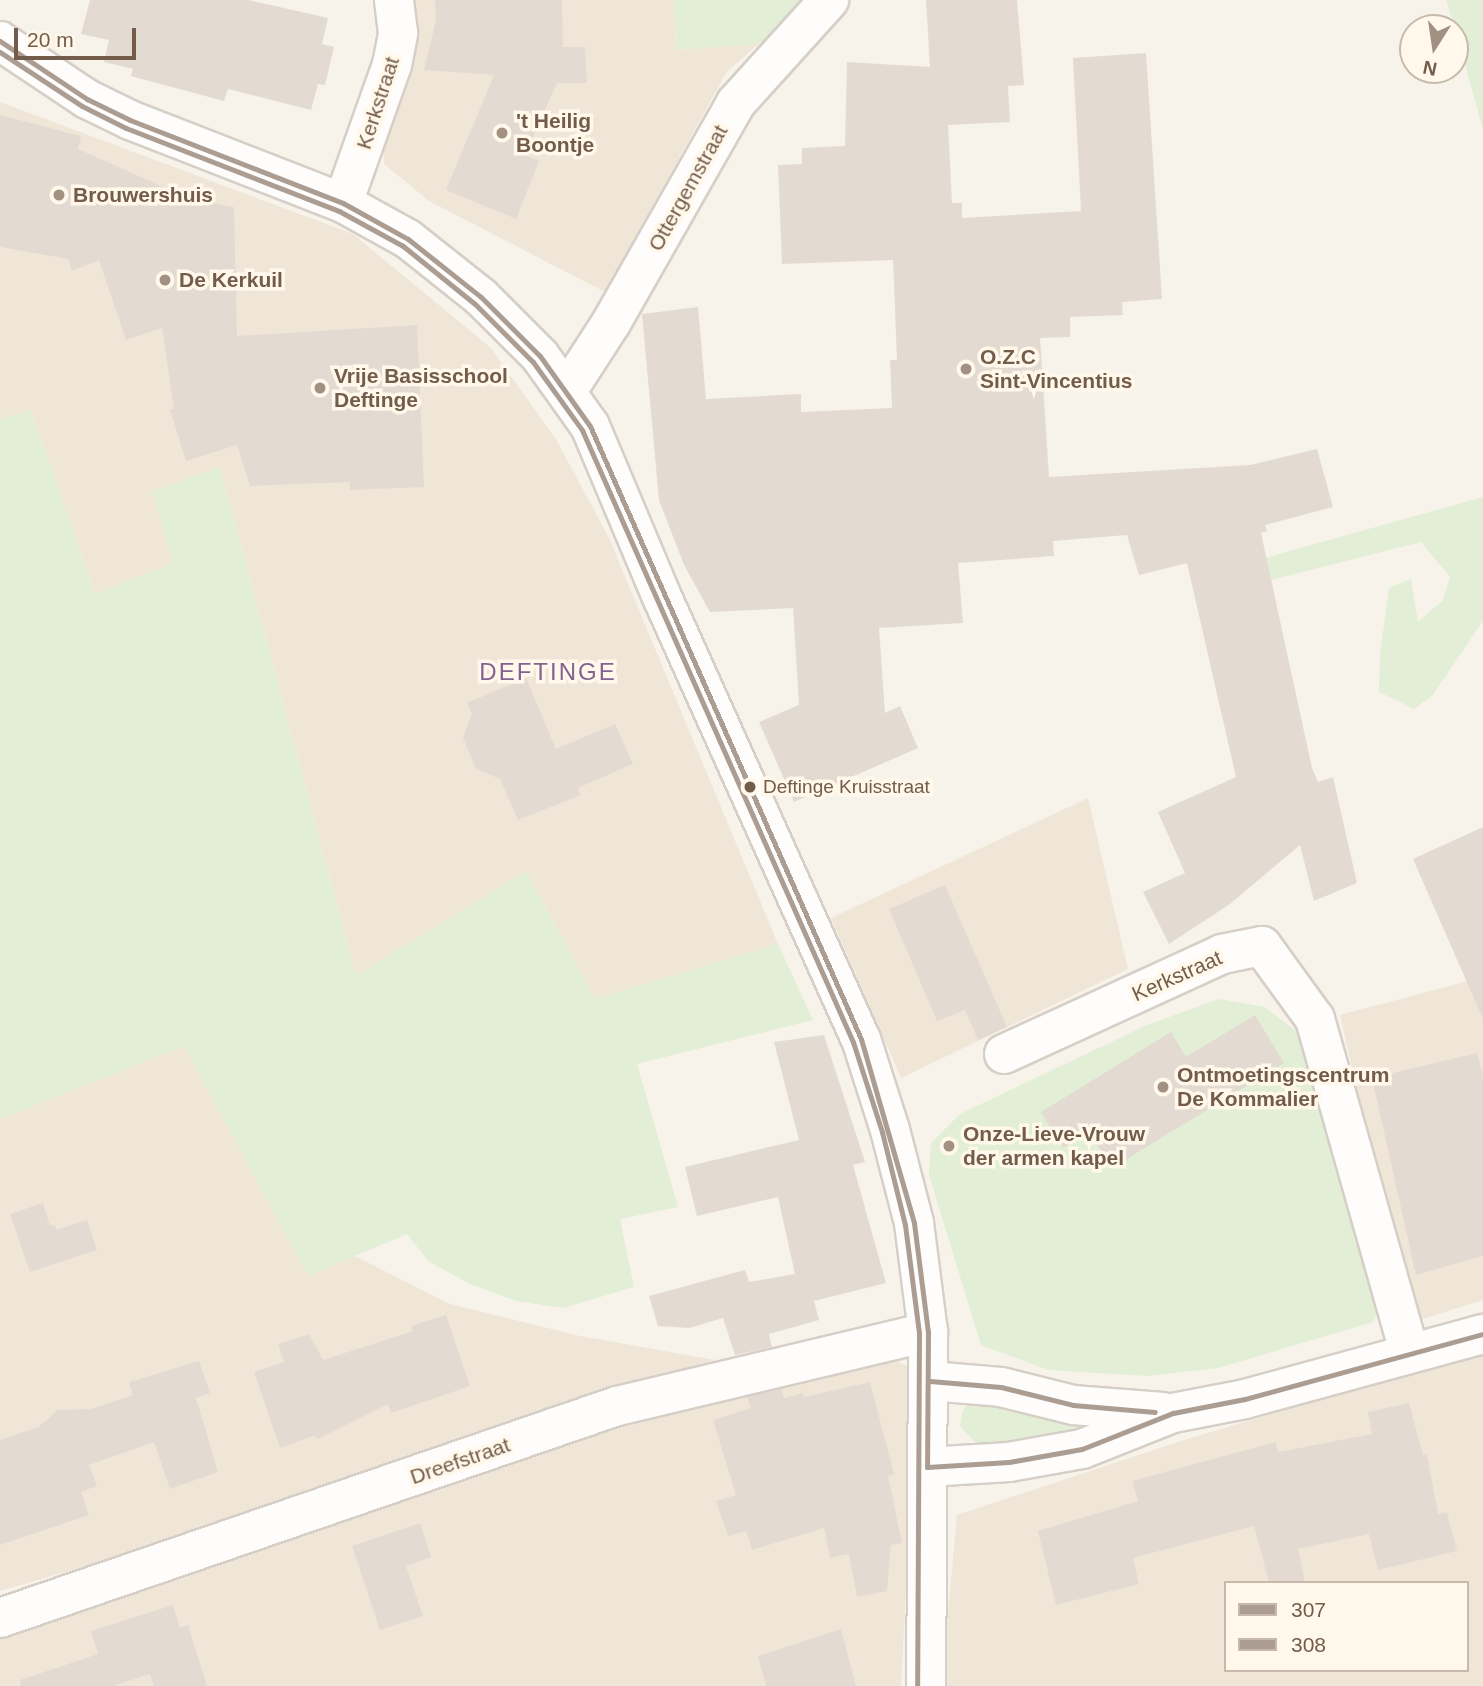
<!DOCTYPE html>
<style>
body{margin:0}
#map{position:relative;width:1483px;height:1686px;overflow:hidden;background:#f7f3ea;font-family:Helvetica,sans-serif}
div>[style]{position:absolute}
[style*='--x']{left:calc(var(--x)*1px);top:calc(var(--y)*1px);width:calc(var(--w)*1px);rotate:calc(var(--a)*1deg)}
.residential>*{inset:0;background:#f0e6d8}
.green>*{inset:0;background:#e2eed5}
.building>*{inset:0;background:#e3dbd2}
.roads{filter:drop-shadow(2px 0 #d6cfc7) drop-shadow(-2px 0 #d6cfc7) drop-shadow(0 2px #d6cfc7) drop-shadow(0 -2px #d6cfc7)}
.minor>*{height:38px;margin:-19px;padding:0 19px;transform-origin:19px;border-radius:19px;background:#fefdfc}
.bus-1>*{height:5px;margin:-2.5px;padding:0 2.5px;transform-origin:2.5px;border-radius:2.5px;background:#ac9d93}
.bus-2>*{height:5px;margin:-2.5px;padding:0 2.5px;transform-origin:2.5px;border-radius:2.5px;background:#ac9d93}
.dots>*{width:19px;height:19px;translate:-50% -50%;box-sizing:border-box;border:4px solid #fff8eb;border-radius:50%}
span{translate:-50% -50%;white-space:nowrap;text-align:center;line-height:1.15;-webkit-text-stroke:7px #fff8eb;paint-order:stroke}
.bus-label{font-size:19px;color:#745c4b}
.left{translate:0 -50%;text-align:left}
.street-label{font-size:21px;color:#745c4b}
.poi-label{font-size:21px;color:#745c4b;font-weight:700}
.quarter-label{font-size:24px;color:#846291;letter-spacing:2px}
.legend{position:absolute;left:1224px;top:1581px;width:245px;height:91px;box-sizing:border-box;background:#fff8eb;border:2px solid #c7baab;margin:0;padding:9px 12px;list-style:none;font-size:21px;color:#745c4b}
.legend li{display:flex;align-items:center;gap:14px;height:35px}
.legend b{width:35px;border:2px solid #c7baab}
.north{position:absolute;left:1399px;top:14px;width:70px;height:70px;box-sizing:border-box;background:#fff8eb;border:2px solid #c7baab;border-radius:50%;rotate:192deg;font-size:19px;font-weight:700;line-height:28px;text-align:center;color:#745c4b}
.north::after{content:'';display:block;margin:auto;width:24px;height:32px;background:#a29183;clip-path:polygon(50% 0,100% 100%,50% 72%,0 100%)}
.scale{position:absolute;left:14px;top:28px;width:122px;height:32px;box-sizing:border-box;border:4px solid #745c4b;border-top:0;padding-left:9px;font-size:21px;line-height:24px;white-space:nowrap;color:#745c4b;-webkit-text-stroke:5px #fff8eb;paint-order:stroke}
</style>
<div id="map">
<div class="residential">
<div style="clip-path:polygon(416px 0,674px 0,676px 50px,758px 44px,726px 73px,605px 292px,429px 201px,384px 164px,383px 143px,410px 69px)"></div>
<div style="clip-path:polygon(0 102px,353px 234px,491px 348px,557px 441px,609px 538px,778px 944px,595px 999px,526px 871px,356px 976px,220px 467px,174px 563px,95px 594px,31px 410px,0 419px)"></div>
<div style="clip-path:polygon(1088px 798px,1128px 969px,901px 1078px,831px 918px)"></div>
<div style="clip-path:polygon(1483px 977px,1483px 1300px,1410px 1323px,1340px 1015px)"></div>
<div style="clip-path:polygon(184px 1045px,308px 1275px,355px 1256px,450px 1304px,580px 1336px,715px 1360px,192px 1535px,0 1591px,0 1119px)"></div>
<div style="clip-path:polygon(evenodd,1483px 1351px,1483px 1686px,941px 1686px,957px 1515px,1184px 1440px,1483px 1351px,1226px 1583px,1467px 1583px,1467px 1670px,1226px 1670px,1226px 1583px)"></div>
<div style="clip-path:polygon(890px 1358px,909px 1367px,913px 1461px,901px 1686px,0 1686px,0 1633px,499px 1461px,794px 1372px)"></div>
</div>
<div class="green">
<div style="clip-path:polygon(674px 0,810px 0,794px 21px,758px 44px,676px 50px)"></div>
<div style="clip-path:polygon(1446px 0,1483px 0,1483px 130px,1455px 28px)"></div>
<div style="clip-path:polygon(31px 410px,95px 594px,173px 563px,152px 491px,220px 467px,356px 976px,526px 871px,595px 999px,778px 944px,813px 1020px,637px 1064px,678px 1207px,620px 1219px,634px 1287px,563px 1308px,516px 1301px,470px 1284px,428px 1261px,407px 1234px,308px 1276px,184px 1046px,0 1119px,0 419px)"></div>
<div style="clip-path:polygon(1483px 497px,1483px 621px,1432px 696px,1414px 709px,1379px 692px,1380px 654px,1389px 588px,1411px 579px,1418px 622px,1443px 600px,1450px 577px,1421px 542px,1271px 580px,1265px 558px)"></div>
<div style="clip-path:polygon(1219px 999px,1265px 1007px,1306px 1039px,1379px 1309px,1373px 1322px,1218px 1368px,1147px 1376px,1048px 1370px,981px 1345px,929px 1175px,931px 1143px,960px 1114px,1147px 1025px)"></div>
<div style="clip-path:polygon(984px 1401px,1075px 1421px,1079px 1425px,1074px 1438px,1000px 1447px,975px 1442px,960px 1426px,962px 1412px,968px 1403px)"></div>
</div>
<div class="building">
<div style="clip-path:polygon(90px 0,248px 0,328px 18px,322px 44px,334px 47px,325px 85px,318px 84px,311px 110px,228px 89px,224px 101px,131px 76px,133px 69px,104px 62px,109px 40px,81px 34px)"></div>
<div style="clip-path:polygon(435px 0,562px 0,563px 47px,585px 47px,587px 83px,557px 83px,525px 155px,539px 161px,516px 219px,446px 190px,494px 75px,424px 70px,436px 20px)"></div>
<div style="clip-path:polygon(926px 0,1017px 0,1024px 85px,1008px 86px,1010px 122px,948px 125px,952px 203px,962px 203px,962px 218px,1081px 211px,1073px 58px,1146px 53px,1162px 299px,1122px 302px,1123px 315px,1070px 317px,1070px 337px,1040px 338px,1049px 477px,1250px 465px,1317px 449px,1333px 507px,1265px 525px,1267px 531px,1261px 533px,1312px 768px,1318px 782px,1333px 777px,1357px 883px,1314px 901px,1300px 845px,1230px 904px,1169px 944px,1143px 892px,1185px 873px,1158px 812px,1236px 777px,1187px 563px,1139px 575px,1127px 535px,1053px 541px,1054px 556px,958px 563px,963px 623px,879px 628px,885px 713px,900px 706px,918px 748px,794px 802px,759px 722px,799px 705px,793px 608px,710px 612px,684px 565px,659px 500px,642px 314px,698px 307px,706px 399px,801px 394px,801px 412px,892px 408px,890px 360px,897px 360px,893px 260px,782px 264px,778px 165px,802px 164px,802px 148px,845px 146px,847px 62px,930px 67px)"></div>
<div style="clip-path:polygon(0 115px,81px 136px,78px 149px,190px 199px,234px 207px,237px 336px,417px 325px,424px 487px,350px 490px,350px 482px,250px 486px,237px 445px,186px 461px,170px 410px,174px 409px,162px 328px,126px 340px,99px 260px,72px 271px,68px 259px,0 247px)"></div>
<div style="clip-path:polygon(526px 678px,556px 749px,615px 724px,633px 764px,578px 788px,581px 795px,518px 820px,500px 779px,476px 769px,463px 738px,472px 714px,467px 703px)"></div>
<div style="clip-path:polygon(1483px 827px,1483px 1019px,1413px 859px)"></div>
<div style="clip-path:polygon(945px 885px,1007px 1027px,978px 1040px,965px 1010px,937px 1021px,889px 909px)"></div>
<div style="clip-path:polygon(1255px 1015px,1284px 1063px,1112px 1168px,1089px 1132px,1063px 1148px,1041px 1112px,1171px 1032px,1186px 1057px)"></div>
<div style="clip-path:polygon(824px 1035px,865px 1162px,853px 1165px,886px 1283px,814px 1301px,819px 1320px,769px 1334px,772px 1347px,735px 1355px,723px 1318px,689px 1328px,658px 1326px,649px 1296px,745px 1270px,749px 1282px,795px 1274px,778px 1197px,697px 1216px,685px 1167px,799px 1140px,774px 1042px)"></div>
<div style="clip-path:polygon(1477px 1053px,1483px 1075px,1483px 1256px,1416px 1275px,1372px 1078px)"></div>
<div style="clip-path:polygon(43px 1203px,50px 1226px,55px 1225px,57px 1230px,87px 1220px,97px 1250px,30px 1272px,10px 1214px)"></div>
<div style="clip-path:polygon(446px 1315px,470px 1386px,391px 1413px,388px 1404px,318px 1439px,313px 1436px,280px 1448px,254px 1372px,284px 1362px,278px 1344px,309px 1334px,323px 1360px,413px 1331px,411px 1326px)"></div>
<div style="clip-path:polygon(199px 1361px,210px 1393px,196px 1398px,218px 1472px,170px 1489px,154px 1442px,89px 1465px,97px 1486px,81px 1492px,89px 1515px,0 1545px,0 1440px,38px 1427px,58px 1410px,91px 1409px,133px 1395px,129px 1382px)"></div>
<div style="clip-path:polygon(870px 1382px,894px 1474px,888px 1476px,902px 1543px,891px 1545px,887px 1591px,857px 1597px,849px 1554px,830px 1558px,824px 1528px,752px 1550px,746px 1531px,728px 1536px,716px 1501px,736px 1495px,713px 1420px,751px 1408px,747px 1397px,782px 1389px,784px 1398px,803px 1393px,804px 1397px)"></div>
<div style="clip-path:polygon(1409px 1403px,1423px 1455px,1427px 1454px,1438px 1514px,1447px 1512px,1457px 1551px,1378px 1570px,1369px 1534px,1298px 1549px,1305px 1583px,1269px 1583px,1254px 1526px,1133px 1558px,1139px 1584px,1056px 1605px,1038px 1531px,1138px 1501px,1132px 1481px,1276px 1442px,1278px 1452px,1372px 1434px,1368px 1412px)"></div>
<div style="clip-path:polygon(420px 1523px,431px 1557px,406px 1566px,423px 1616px,380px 1630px,352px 1546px)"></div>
<div style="clip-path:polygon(173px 1605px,180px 1628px,188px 1625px,207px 1686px,154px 1686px,150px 1674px,113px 1686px,21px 1686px,20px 1680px,98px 1654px,91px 1631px)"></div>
<div style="clip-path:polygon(841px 1629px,856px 1686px,766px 1686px,758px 1656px)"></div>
</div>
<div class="roads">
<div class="minor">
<div style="--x:0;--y:41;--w:105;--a:33.7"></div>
<div style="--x:87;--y:99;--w:48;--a:26"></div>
<div style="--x:130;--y:120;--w:229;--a:21.3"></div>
<div style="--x:343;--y:203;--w:74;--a:29"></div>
<div style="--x:408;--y:239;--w:93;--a:38.5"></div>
<div style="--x:481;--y:297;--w:83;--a:45"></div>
<div style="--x:540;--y:356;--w:86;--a:54.5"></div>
<div style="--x:590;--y:426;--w:186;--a:67.2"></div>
<div style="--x:662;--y:597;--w:485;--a:65.8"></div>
<div style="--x:861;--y:1039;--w:96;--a:72.3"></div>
<div style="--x:890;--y:1130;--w:96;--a:75.5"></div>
<div style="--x:914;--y:1223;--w:110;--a:82.7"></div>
<div style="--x:928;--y:1332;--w:354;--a:90.3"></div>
<div style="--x:343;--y:203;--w:146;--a:-70.5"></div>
<div style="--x:392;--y:65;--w:33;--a:-79"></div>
<div style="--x:398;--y:33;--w:33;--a:-97"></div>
<div style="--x:567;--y:391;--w:81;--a:-57.1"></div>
<div style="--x:611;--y:323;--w:253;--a:-60.4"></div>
<div style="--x:736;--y:103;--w:139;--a:-47.9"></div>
<div style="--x:1004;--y:1054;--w:240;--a:-24.6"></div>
<div style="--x:1222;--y:954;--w:41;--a:-11.3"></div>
<div style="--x:1262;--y:946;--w:90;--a:54"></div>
<div style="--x:1315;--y:1019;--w:345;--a:74.2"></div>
<div style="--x:930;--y:1381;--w:71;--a:4.8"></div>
<div style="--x:1001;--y:1387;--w:74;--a:14"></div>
<div style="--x:1073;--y:1405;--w:90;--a:4.4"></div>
<div style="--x:927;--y:1467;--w:82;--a:-3.5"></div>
<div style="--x:1009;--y:1462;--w:74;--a:-10.1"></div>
<div style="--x:1082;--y:1449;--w:98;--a:-21.6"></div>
<div style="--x:1173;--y:1413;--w:73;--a:-11"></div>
<div style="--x:1245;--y:1399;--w:247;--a:-15.3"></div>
<div style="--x:0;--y:1618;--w:652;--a:-18.96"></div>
<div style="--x:617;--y:1406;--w:320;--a:-13.4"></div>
</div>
</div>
<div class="bus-1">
<div style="--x:0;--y:41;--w:105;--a:33.7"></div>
<div style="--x:87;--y:99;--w:48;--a:26"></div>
<div style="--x:130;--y:120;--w:229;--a:21.3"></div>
<div style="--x:343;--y:203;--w:74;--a:29"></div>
<div style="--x:408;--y:239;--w:93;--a:38.5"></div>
<div style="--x:481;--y:297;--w:83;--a:45"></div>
<div style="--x:540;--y:356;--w:86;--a:54.5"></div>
<div style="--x:590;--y:426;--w:670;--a:66.15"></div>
<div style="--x:861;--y:1039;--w:191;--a:73.9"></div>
<div style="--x:914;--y:1223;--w:110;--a:82.7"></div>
<div style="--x:928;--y:1332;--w:135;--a:90.4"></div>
<div style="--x:927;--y:1467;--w:82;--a:-3.5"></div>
<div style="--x:1009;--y:1462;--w:74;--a:-10.1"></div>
<div style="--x:1082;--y:1449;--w:98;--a:-21.6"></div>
<div style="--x:1173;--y:1413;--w:73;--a:-11"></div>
<div style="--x:1245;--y:1399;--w:247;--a:-15.3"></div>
<div style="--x:930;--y:1381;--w:71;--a:4.8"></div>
<div style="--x:1001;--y:1387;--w:74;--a:14"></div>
<div style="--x:1073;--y:1405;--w:82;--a:4.9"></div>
</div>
<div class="bus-2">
<div style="--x:0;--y:52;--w:98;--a:33.4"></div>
<div style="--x:82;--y:106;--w:49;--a:26.6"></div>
<div style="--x:126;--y:128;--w:229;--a:21.3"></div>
<div style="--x:339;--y:211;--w:73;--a:28.7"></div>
<div style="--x:403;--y:246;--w:92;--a:38.9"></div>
<div style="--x:475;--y:304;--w:82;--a:45"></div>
<div style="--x:533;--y:362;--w:84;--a:54.2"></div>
<div style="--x:582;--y:430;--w:669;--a:66.12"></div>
<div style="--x:853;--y:1042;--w:95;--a:72.1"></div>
<div style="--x:882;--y:1132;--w:96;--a:76.1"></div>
<div style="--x:905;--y:1225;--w:109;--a:82.6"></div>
<div style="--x:919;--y:1333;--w:353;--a:90.3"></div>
</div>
<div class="dots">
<div style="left:502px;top:133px;background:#a29183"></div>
<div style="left:59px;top:195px;background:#a29183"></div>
<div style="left:165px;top:280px;background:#a29183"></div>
<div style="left:966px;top:369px;background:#a29183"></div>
<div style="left:320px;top:388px;background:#a29183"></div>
<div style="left:750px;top:787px;background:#745c4b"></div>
<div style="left:1163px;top:1087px;background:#a29183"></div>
<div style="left:949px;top:1146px;background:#a29183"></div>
</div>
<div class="bus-label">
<span class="left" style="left:763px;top:787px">Deftinge Kruisstraat</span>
</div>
<div class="street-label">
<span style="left:378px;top:103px;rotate:-72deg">Kerkstraat</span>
<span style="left:688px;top:188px;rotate:-61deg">Ottergemstraat</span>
<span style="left:1177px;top:976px;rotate:-24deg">Kerkstraat</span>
<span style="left:460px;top:1461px;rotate:-19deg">Dreefstraat</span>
</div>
<div class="poi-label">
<span class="left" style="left:516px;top:133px">'t Heilig<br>Boontje</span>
<span class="left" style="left:73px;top:195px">Brouwershuis</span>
<span class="left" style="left:179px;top:280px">De Kerkuil</span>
<span class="left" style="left:980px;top:369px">O.Z.C<br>Sint-Vincentius</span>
<span class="left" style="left:334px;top:388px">Vrije Basisschool<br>Deftinge</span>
<span class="left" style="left:1177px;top:1087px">Ontmoetingscentrum<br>De Kommalier</span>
<span class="left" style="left:963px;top:1146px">Onze-Lieve-Vrouw<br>der armen kapel</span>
</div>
<div class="quarter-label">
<span style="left:548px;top:672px">DEFTINGE</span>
</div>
<ul class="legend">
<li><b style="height:9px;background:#ac9d93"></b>307</li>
<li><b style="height:9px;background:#ac9d93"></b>308</li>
</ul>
<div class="north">N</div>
<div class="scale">20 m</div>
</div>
